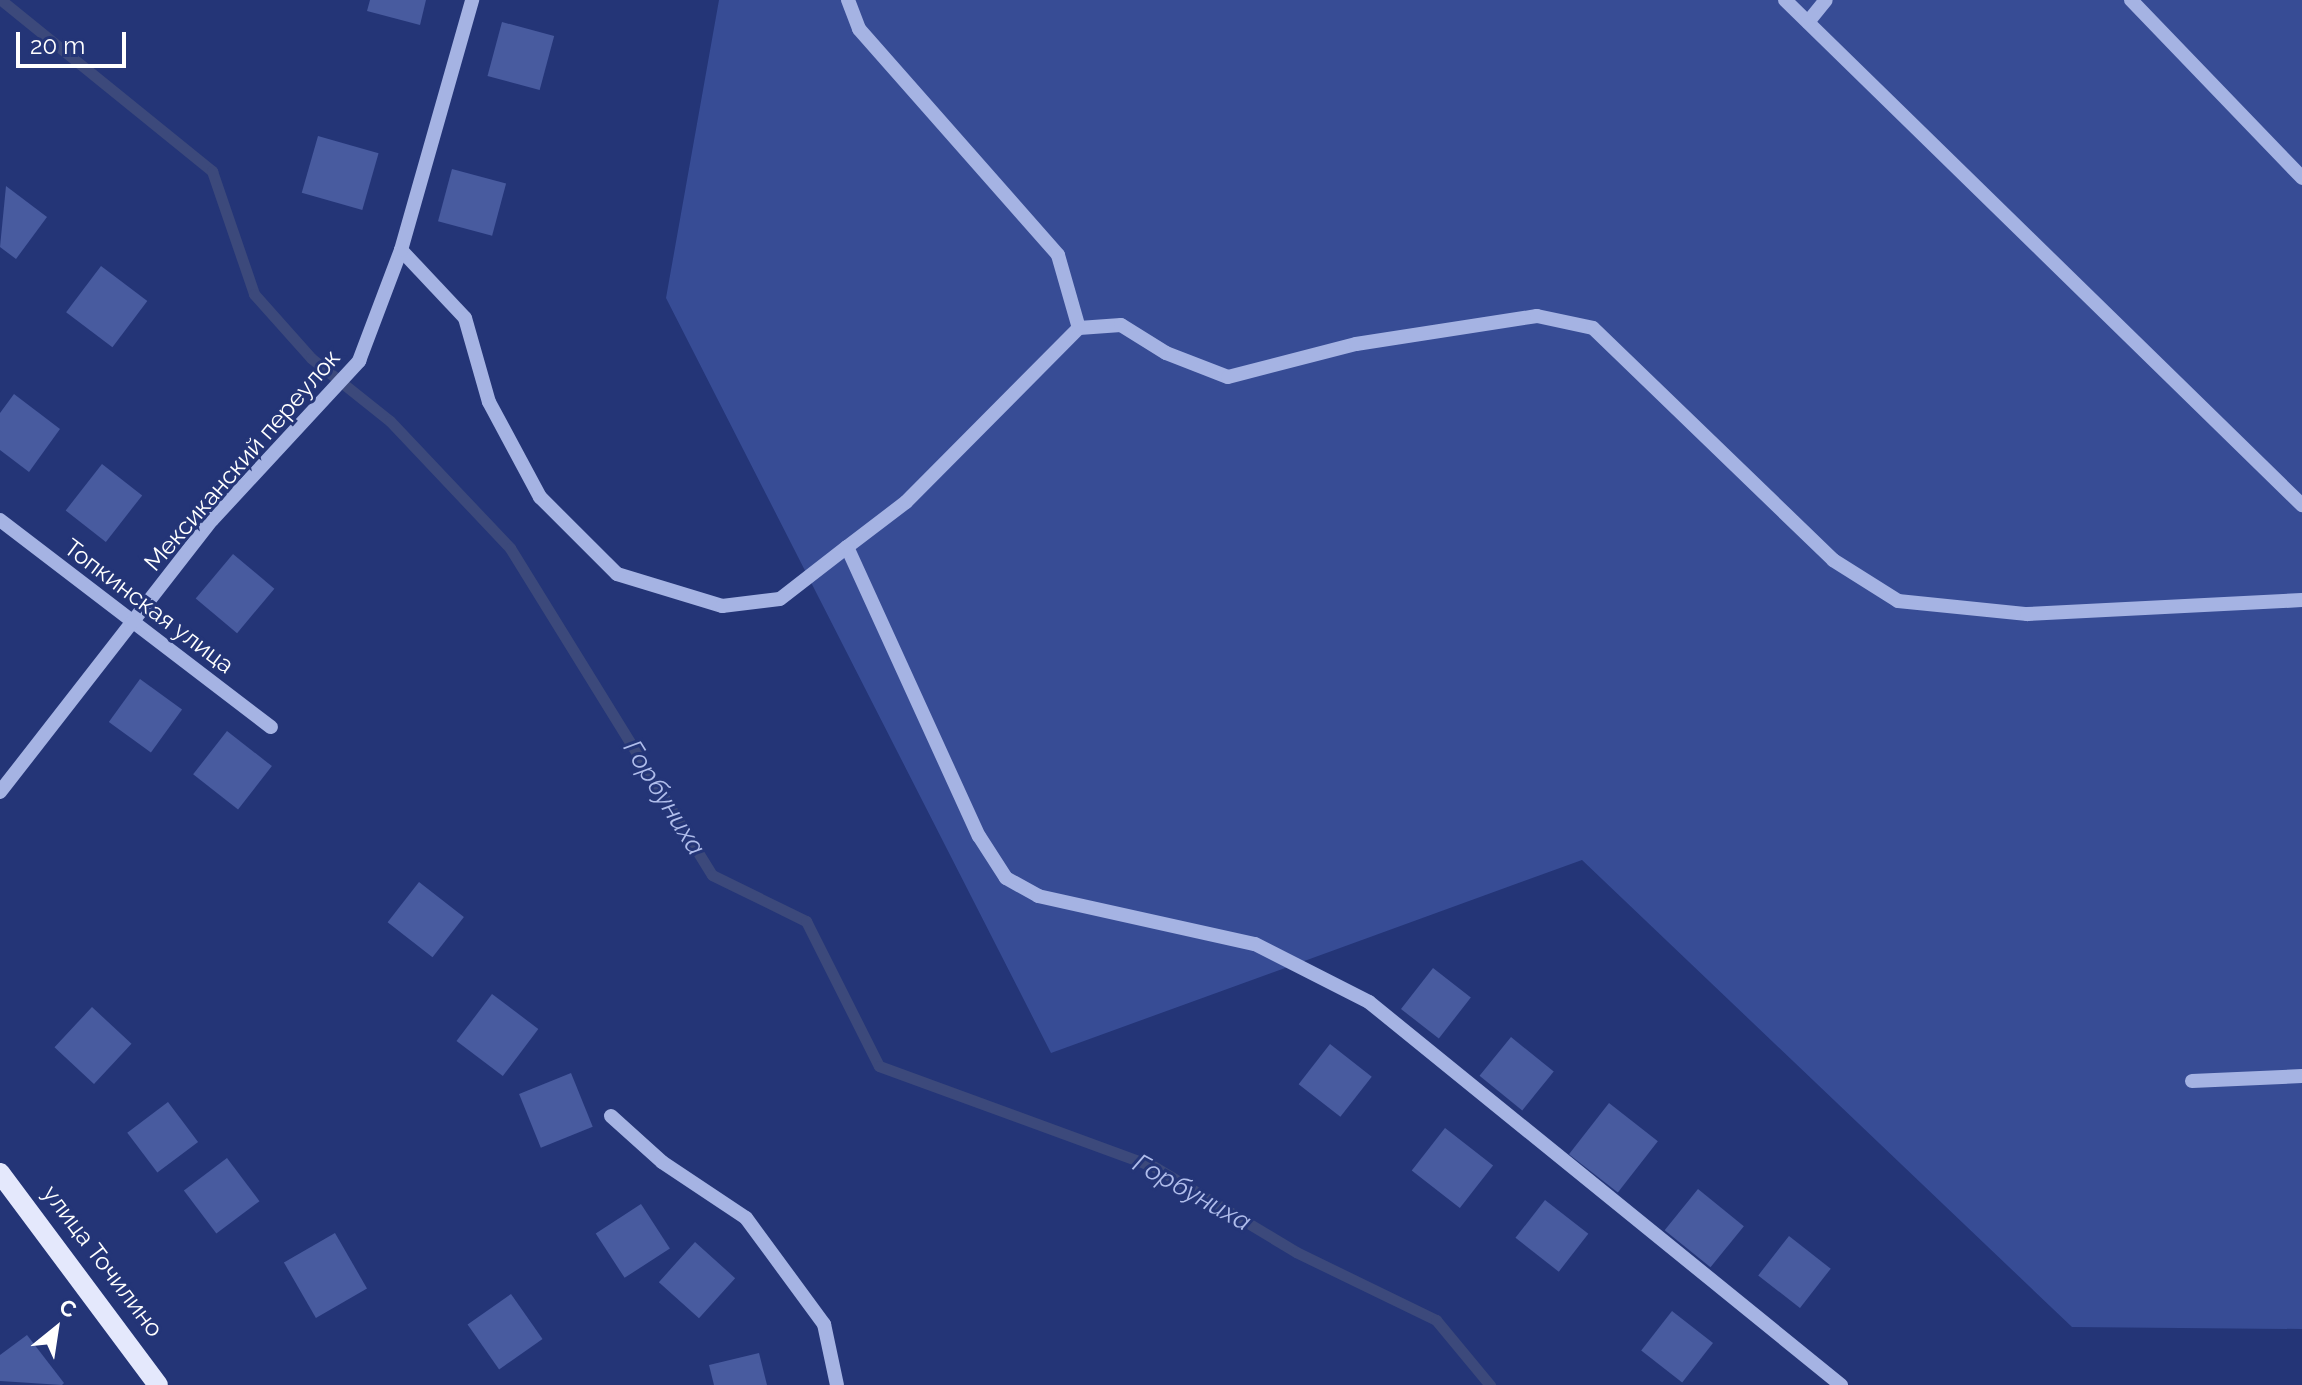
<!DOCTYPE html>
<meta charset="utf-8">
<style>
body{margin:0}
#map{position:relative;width:2302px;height:1385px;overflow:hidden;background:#243577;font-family:Raleway,sans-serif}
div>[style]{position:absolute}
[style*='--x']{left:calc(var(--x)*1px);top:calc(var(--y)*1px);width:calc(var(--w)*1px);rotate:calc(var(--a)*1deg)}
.green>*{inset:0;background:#374c95}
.stream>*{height:11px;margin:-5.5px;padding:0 5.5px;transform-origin:5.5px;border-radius:5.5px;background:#3c497b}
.building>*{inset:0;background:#485b9f;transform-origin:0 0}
.minor>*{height:14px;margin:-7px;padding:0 7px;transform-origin:7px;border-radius:7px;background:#a5b3e3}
.major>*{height:20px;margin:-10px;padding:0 10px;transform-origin:10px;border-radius:10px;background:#e4e8fc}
span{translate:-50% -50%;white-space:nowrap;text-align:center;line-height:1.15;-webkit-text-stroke:6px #243577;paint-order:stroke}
.street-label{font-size:24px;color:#fff}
.water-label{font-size:26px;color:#b0bdeb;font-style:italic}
.north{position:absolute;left:16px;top:1289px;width:80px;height:80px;-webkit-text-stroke:6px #243577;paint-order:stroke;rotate:30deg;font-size:22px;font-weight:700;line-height:32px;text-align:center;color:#fff}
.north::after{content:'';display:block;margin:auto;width:28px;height:36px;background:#fff;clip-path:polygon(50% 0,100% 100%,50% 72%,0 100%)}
.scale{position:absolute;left:16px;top:32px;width:110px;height:36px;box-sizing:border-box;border:4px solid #fff;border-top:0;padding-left:10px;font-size:24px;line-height:28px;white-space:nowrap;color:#fff;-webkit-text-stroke:6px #243577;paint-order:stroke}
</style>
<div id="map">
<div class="green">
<div style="clip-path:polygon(719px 0,2302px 0,2302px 1329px,2072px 1327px,1582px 860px,1051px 1053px,666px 298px)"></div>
</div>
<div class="stream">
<div style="--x:1;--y:0;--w:272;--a:39"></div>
<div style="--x:212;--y:171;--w:130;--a:71.1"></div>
<div style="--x:254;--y:294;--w:86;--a:48.3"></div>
<div style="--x:311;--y:358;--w:101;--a:38.6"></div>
<div style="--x:390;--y:421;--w:175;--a:46.6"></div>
<div style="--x:510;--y:548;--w:384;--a:58.3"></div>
<div style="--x:712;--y:875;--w:105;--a:26.1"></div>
<div style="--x:806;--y:921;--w:162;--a:63.3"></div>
<div style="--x:879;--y:1066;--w:292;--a:20.1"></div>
<div style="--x:1153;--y:1166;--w:167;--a:31"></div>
<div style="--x:1296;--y:1252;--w:156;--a:25.9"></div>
<div style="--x:1436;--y:1320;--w:85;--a:50.3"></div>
</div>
<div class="building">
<div style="clip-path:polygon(370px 0,426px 0,420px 25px,367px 11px)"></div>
<div style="left:502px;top:22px;width:54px;height:56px;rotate:15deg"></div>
<div style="left:318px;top:136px;width:63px;height:59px;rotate:16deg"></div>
<div style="left:452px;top:169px;width:56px;height:54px;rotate:15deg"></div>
<div style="clip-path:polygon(6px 186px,47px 217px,16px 259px,0 247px)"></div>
<div style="left:101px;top:266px;width:58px;height:58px;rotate:37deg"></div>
<div style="clip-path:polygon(14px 394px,60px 429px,29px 472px,0 450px,0 413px)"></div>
<div style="left:102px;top:464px;width:51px;height:59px;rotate:38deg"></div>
<div style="left:233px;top:554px;width:54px;height:58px;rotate:40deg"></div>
<div style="left:140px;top:679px;width:52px;height:53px;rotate:36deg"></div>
<div style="left:227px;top:731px;width:57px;height:55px;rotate:38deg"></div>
<div style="left:419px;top:882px;width:57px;height:51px;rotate:38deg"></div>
<div style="left:1433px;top:968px;width:48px;height:52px;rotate:38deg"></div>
<div style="left:492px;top:994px;width:58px;height:59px;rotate:37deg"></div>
<div style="left:92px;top:1007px;width:54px;height:55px;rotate:43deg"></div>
<div style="left:1511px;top:1037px;width:55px;height:50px;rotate:39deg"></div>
<div style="left:1330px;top:1044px;width:53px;height:51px;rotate:38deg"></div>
<div style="left:571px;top:1073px;width:58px;height:56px;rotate:68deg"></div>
<div style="left:168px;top:1102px;width:50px;height:51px;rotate:53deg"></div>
<div style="left:1609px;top:1103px;width:62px;height:65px;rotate:38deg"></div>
<div style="left:1445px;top:1128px;width:61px;height:54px;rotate:38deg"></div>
<div style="left:227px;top:1158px;width:54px;height:54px;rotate:53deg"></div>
<div style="left:1698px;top:1189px;width:59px;height:53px;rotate:39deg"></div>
<div style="left:1545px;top:1200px;width:55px;height:48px;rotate:38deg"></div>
<div style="left:641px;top:1204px;width:53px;height:54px;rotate:57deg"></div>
<div style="left:335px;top:1233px;width:64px;height:59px;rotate:60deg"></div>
<div style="left:1789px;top:1236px;width:53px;height:50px;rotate:38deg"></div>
<div style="left:695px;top:1242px;width:54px;height:54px;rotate:42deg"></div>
<div style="left:511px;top:1294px;width:55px;height:53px;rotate:55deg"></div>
<div style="left:1672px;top:1311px;width:52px;height:50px;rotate:38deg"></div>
<div style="clip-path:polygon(27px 1335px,64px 1383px,62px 1385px,0 1381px,0 1355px)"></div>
<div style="clip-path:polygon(759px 1353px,767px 1385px,714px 1385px,709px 1365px)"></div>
</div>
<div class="minor">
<div style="--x:848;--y:0;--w:31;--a:69"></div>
<div style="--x:859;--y:29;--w:301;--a:48.6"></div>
<div style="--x:1058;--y:255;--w:76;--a:74"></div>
<div style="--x:1785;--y:0;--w:723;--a:44.33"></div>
<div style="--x:2131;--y:0;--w:247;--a:46.1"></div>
<div style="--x:1808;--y:22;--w:28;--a:-51"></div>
<div style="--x:401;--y:250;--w:93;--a:46.7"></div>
<div style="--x:465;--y:318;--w:87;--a:74.1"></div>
<div style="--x:489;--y:402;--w:108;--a:61.8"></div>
<div style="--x:540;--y:497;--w:109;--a:45"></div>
<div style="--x:617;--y:574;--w:110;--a:16.9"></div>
<div style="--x:722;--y:606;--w:58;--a:-6.9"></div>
<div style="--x:780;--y:599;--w:85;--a:-37.8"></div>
<div style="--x:847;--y:547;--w:74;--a:-37.3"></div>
<div style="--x:906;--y:502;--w:245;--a:-45.2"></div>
<div style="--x:1079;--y:328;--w:42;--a:-4.1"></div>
<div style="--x:1121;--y:325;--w:53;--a:31.9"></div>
<div style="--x:1166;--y:353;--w:66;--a:21.2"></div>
<div style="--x:1228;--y:377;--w:132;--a:-14.5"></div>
<div style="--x:1356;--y:344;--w:183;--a:-8.8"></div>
<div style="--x:1537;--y:316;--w:57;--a:12.1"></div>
<div style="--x:1593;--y:328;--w:334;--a:44"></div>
<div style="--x:1833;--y:560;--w:77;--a:32.2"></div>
<div style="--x:1898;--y:601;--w:130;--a:5.8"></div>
<div style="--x:2027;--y:614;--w:275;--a:-2.9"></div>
<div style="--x:0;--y:520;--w:341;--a:37.4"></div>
<div style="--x:847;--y:547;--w:318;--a:65.5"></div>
<div style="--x:979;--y:836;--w:50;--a:57.3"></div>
<div style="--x:1006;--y:878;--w:37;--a:29"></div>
<div style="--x:1038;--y:896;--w:222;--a:12.5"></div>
<div style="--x:1255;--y:944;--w:128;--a:27"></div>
<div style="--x:1369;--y:1002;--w:608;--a:39.06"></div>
<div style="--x:0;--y:792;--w:345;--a:-52.1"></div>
<div style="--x:212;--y:520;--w:217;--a:-47.2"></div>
<div style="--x:359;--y:361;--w:119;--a:-69.3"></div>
<div style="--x:401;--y:250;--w:260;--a:-74.1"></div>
<div style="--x:2192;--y:1081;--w:110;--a:-2.6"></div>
<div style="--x:611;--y:1116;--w:69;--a:42"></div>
<div style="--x:662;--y:1162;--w:101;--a:33.7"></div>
<div style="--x:746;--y:1218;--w:132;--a:53.7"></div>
<div style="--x:824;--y:1324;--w:62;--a:78"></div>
</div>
<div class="major">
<div style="--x:0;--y:1173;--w:264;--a:53.3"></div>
</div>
<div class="street-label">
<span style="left:242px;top:460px;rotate:-49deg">Мексиканский переулок</span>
<span style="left:149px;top:606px;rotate:37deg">Топкинская улица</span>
<span style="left:103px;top:1261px;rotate:53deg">улица Точилино</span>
</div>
<div class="water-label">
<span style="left:664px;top:798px;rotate:58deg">Горбуниха</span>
<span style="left:1192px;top:1193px;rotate:29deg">Горбуниха</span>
</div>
<div class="north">С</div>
<div class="scale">20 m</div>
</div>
